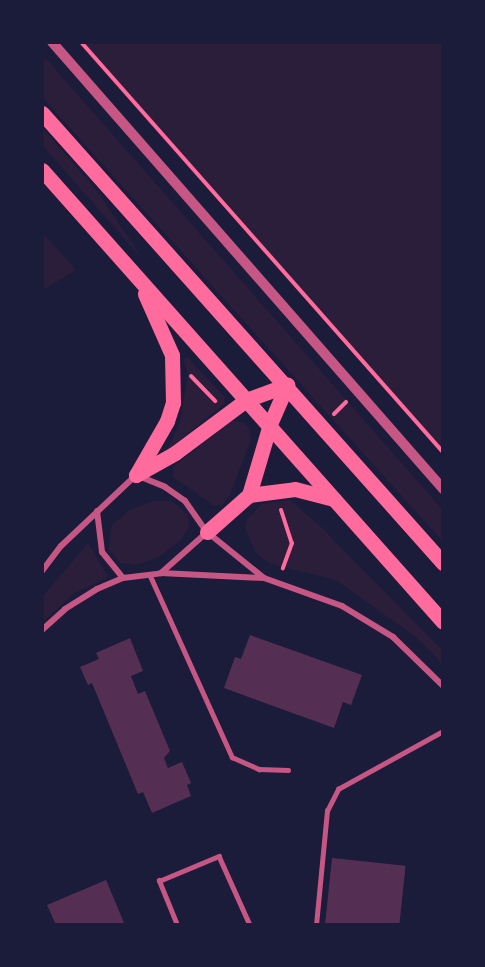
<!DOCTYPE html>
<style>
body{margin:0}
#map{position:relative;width:485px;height:967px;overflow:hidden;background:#1b1b3a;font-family:"Alegreya Sans",sans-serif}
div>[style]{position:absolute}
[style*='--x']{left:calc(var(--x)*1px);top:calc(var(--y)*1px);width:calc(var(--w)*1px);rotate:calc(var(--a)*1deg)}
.green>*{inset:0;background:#2a1e3b}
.building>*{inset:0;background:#542f53;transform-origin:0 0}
.path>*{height:4px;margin:-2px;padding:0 2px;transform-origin:2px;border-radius:2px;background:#ff6b9d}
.service>*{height:4.5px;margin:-2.25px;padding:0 2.25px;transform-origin:2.25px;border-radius:2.25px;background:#c65784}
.minor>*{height:6px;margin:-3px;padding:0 3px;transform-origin:3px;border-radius:3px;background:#c65784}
.tertiary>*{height:10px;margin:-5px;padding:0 5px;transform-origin:5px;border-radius:5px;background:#c65784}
.primary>*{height:15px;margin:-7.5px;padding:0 7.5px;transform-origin:7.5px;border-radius:7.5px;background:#ff6b9d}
span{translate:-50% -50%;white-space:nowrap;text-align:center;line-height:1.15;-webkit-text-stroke:5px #1b1b3a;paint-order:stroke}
.frame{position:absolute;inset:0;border:44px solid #1b1b3a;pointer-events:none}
</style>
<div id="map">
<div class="green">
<div style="clip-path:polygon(77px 42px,443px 42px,443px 453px,106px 75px)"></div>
<div style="clip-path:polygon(42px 54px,443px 510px,443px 542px,42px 97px)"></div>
<div style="clip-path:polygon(42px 127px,98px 192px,144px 261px,42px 145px)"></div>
<div style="clip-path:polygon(42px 232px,76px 270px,42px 291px)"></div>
<div style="clip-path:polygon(187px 357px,225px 397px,224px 404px,167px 451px,180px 422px,188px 374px,183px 360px)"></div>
<div style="clip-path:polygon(232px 421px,243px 422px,250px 430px,251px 440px,230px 495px,222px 506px,213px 505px,173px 477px,173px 467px)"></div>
<div style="clip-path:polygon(290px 500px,320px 526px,443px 651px,443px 665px,417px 638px,336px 580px,271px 564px,256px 553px,245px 529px,247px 519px,262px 504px)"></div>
<div style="clip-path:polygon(154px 501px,172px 501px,188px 515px,189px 528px,180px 541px,157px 558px,136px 565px,121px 563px,108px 549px,112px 525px,131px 509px)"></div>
<div style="clip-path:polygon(88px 543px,108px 577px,73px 594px,42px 623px,43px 596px)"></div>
</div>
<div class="building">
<div style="clip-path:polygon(250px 635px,362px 675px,351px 705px,343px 702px,334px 728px,224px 688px,235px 657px,241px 659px)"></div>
<div style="clip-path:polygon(130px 638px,143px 671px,131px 676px,138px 694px,145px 691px,170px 751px,164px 758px,168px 768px,182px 762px,191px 783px,187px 785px,191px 796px,152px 813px,143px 792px,138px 794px,92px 683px,88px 685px,80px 667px,99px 659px,96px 653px)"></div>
<div style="left:332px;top:858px;width:74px;height:67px;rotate:6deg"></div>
<div style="clip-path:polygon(106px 880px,125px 925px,56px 925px,47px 905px)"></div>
</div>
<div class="path">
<div style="--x:81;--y:42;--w:547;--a:48.56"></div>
<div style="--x:191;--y:376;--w:35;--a:46"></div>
<div style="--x:334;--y:414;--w:17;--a:-45"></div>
<div style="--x:281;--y:510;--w:35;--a:72"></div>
<div style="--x:292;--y:543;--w:27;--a:110"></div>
</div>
<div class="service">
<div style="--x:150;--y:575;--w:200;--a:65.7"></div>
<div style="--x:232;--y:757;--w:30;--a:24"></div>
<div style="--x:259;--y:769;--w:29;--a:2"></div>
<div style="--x:177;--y:925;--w:48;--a:-112.2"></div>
<div style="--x:159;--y:881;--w:65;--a:-22.6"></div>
<div style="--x:219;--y:856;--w:76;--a:65.8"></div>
<div style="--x:316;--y:925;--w:115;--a:-84.5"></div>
<div style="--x:327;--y:811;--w:25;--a:-63"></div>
<div style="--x:338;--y:789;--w:120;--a:-28.9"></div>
</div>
<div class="minor">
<div style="--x:97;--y:511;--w:41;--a:83"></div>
<div style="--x:102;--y:552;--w:33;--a:51"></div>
<div style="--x:42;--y:571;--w:31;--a:-53"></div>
<div style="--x:61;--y:546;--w:103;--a:-43.4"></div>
<div style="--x:136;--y:475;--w:31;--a:22"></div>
<div style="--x:165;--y:487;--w:24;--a:35"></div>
<div style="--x:185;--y:501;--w:38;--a:55"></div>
<div style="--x:207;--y:532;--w:73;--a:38.9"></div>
<div style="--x:161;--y:573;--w:60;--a:-41.6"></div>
<div style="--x:42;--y:630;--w:31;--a:-42"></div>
<div style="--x:65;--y:609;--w:38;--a:-32"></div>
<div style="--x:97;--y:589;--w:28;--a:-23"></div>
<div style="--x:123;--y:578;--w:38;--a:-7"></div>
<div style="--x:161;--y:573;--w:103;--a:2.8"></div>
<div style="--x:264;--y:578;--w:83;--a:19.7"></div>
<div style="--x:342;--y:606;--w:60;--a:31.3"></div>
<div style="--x:393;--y:637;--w:70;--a:44.4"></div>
</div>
<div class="tertiary">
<div style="--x:52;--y:42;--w:594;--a:48.82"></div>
</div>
<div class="primary">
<div style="--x:42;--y:113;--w:603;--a:48.3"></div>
<div style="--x:42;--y:170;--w:604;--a:48.42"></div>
<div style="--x:136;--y:475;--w:62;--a:-60.1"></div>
<div style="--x:167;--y:421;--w:19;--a:-72"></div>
<div style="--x:173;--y:403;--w:48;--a:-91.2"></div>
<div style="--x:172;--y:355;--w:67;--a:-113.9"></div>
<div style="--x:136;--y:475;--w:45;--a:-29.4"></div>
<div style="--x:175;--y:453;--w:89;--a:-36.7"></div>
<div style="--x:246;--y:400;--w:44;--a:-20.1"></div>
<div style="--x:249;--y:495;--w:46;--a:-7.4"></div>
<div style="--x:295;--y:489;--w:40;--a:14.4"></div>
<div style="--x:207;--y:532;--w:56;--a:-41.4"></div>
<div style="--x:249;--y:495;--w:74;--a:-73.5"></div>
<div style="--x:270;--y:424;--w:43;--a:-66.4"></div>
</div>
<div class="frame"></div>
</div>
